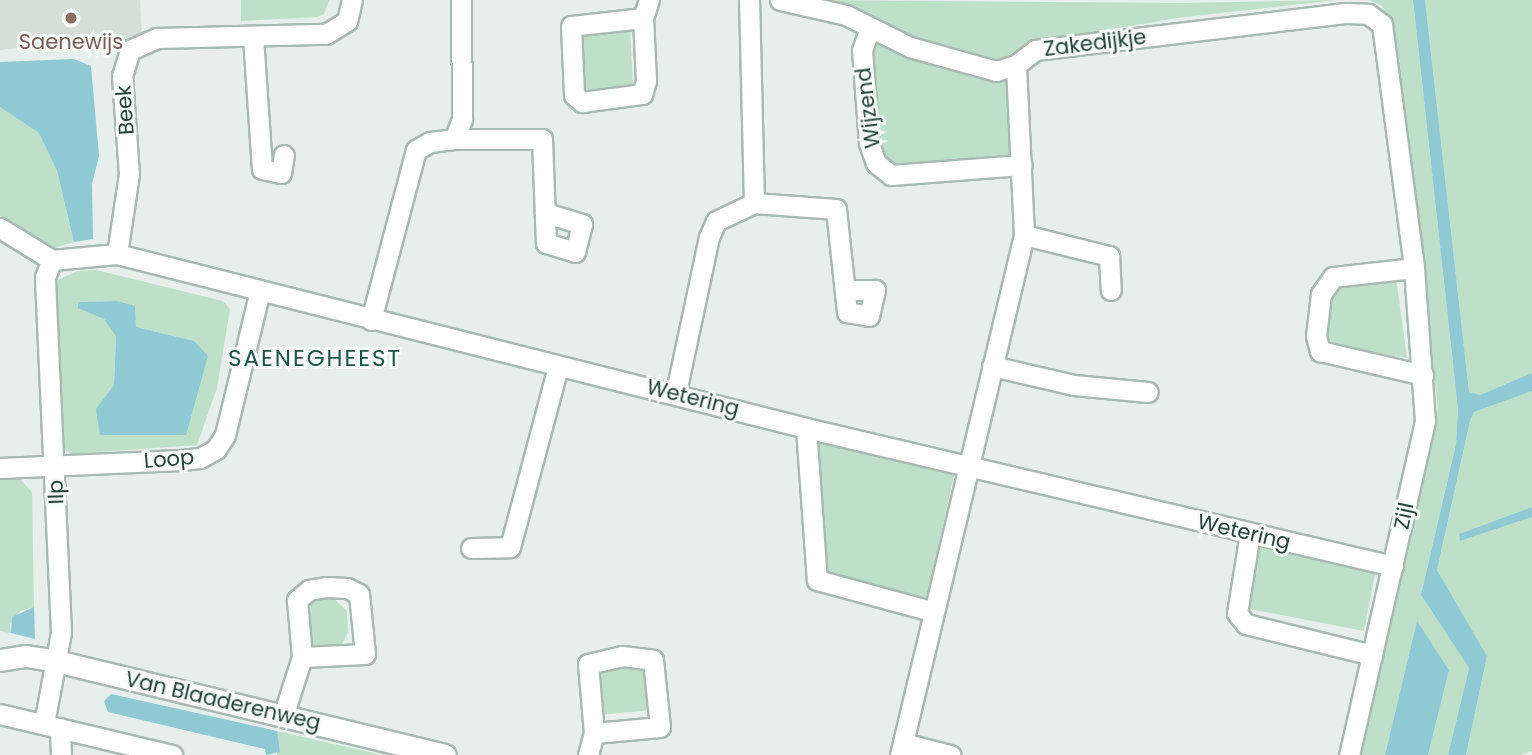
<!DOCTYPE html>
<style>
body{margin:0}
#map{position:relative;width:1532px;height:755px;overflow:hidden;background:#e6efeb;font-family:Poppins,sans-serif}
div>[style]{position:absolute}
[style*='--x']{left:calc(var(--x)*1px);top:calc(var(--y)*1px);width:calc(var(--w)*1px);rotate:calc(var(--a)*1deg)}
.built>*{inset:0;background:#d4dfda}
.green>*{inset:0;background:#bfe0c8;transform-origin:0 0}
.water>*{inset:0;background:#8ec9d4}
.roads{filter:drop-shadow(2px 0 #a8b8b2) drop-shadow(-2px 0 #a8b8b2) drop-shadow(0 2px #a8b8b2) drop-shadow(0 -2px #a8b8b2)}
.minor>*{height:19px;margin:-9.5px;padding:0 9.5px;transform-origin:9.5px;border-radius:9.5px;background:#fff}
.tertiary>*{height:21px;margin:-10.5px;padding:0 10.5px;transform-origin:10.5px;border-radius:10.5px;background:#fff}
.dots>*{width:19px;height:19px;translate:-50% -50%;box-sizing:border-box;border:4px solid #f7fbf9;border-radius:50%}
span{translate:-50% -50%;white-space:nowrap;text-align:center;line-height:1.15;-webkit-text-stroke:6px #f7fbf9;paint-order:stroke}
.education-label{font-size:21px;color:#785e54}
.street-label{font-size:21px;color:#24423a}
.neighbourhood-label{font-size:23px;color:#1f5548;letter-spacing:2px}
</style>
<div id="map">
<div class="built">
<div style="clip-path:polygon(0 0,140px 0,142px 36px,0 50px)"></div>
</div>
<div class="green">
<div style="clip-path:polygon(241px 0,329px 0,324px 14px,318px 17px,241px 21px)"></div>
<div style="clip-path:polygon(814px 0,1181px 3px,1337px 0,1177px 18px,1027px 44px,1000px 60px,875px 26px,860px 11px)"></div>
<div style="clip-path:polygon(1369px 0,1413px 0,1458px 409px,1456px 444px,1421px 595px,1469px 668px,1448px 755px,1428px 755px,1449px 670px,1417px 622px,1385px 755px,1354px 755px,1438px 410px,1400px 65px,1393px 21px,1381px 5px)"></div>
<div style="clip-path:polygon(1425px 0,1532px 0,1532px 373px,1480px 395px,1469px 393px)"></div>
<div style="clip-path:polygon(630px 27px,633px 87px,590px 91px,578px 83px,581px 31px)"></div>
<div style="clip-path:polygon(871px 41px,1006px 81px,1013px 156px,878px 166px)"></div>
<div style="clip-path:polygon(0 107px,39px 133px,57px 171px,74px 242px,54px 248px,0 216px)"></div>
<div style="clip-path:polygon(evenodd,96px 270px,223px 301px,230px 309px,217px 388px,197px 445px,71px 454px,64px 449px,52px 283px,77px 271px,96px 270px,117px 301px,136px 327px,194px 341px,96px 410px,114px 385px,116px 335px,104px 319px,78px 302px,117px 301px)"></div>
<div style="clip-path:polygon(1396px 278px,1407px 358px,1336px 347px,1327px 336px,1326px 323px,1334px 288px)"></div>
<div style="clip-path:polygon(1532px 391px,1532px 507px,1459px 534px,1460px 541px,1532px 517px,1532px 751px,1521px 755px,1466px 755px,1487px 656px,1437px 570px,1470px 421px,1474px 412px)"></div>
<div style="clip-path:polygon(814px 435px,925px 460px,954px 475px,926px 603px,821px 576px)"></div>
<div style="clip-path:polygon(0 475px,19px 478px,32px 492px,34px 607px,20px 611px,10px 624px,11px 633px,0 631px)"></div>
<div style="left:1257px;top:542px;width:122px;height:67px;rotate:11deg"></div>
<div style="clip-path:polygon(330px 595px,347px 611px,348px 633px,342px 644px,307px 646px,305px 606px,314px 596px)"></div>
<div style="clip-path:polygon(636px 661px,648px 668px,653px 710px,598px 715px,595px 676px,602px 667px)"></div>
<div style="clip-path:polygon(277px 731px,382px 755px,277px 755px)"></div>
</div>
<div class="water">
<div style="clip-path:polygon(1413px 0,1425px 0,1469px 392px,1480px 395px,1532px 373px,1532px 391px,1474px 412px,1470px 421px,1437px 570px,1487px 656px,1466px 755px,1448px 755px,1469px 668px,1421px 595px,1456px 444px,1458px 409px)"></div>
<div style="clip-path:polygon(74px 59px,91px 66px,99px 156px,92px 184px,93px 239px,74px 242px,57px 171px,39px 133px,0 107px,0 62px)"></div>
<div style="clip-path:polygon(117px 301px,135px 306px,136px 327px,194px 341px,208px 356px,186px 435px,100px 435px,96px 409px,114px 385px,116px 336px,104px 319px,78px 308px,78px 302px)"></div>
<div style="clip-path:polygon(1532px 507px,1532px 517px,1460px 541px,1459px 534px)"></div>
<div style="clip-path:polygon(34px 607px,35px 639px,11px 633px,12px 617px)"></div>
<div style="clip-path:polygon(1417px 621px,1449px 670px,1428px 755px,1385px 755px)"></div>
<div style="clip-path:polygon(111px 694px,277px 731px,280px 752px,266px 755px,265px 749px,108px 712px,104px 701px)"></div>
</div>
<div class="roads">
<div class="minor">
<div style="--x:780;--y:0;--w:68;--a:12.8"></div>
<div style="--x:846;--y:15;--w:72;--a:26.6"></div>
<div style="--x:910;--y:47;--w:89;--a:15.6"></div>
<div style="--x:996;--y:71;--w:21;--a:-17"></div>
<div style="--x:1016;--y:65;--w:24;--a:-38"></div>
<div style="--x:1035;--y:50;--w:312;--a:-6.8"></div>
<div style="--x:1345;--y:13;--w:23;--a:2"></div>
<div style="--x:1368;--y:14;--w:17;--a:36"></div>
<div style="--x:1382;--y:24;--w:246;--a:82.5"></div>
<div style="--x:1414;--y:268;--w:153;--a:85.9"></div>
<div style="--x:1425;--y:421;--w:343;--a:102.8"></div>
<div style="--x:643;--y:18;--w:72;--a:173.7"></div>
<div style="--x:571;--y:26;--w:69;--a:87.5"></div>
<div style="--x:574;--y:95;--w:11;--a:41"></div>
<div style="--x:582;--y:102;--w:61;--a:-7.6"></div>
<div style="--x:642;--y:94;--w:14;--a:-73"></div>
<div style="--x:646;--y:81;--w:63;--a:-92.7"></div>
<div style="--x:643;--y:18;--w:19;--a:-72"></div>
<div style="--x:869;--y:30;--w:21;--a:109"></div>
<div style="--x:862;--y:50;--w:93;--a:85.7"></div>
<div style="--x:869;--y:143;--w:21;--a:71"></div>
<div style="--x:876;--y:163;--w:19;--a:39"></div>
<div style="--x:891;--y:175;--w:131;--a:-4.4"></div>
<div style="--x:253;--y:37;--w:132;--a:86.1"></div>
<div style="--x:262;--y:169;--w:19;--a:12"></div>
<div style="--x:281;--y:173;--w:18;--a:-81"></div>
<div style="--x:454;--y:139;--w:88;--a:0"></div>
<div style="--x:542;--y:139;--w:104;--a:87.8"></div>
<div style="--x:546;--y:243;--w:30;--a:17"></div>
<div style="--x:575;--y:252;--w:29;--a:-76"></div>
<div style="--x:582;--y:224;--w:39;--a:-163"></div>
<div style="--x:754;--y:203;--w:82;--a:4.2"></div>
<div style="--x:836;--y:209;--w:104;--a:83.9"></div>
<div style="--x:847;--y:312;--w:22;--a:10"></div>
<div style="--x:869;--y:316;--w:27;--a:-77"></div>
<div style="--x:875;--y:290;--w:30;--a:180"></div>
<div style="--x:0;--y:228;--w:61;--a:31.6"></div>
<div style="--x:52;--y:260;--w:65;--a:-5.3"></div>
<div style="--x:117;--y:254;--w:711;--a:14.17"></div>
<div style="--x:806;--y:428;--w:603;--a:13.23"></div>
<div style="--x:1024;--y:235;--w:88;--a:13.9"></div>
<div style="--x:1109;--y:256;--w:34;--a:87"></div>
<div style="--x:117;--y:254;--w:81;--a:-81.5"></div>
<div style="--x:129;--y:174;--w:98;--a:-94.1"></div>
<div style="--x:122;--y:76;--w:27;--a:-73"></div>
<div style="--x:130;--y:50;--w:30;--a:-24"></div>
<div style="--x:157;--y:38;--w:169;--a:-1.4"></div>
<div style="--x:326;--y:34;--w:25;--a:-32"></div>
<div style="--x:347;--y:21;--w:22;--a:-77"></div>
<div style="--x:1414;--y:268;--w:81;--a:173.7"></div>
<div style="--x:1333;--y:277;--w:21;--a:125"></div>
<div style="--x:1321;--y:294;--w:42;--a:96.8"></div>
<div style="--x:1316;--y:336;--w:16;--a:75"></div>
<div style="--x:1320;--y:351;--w:106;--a:13.1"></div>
<div style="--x:371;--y:320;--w:176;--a:-75.2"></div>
<div style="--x:416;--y:150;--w:16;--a:-30"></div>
<div style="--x:430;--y:142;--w:24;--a:-7"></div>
<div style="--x:454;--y:139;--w:22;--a:-68"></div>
<div style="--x:462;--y:119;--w:119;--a:-90.5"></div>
<div style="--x:992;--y:366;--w:84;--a:13"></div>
<div style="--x:1074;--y:385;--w:74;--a:5.4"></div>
<div style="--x:676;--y:392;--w:158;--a:-78"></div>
<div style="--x:709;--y:237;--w:17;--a:-66"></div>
<div style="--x:716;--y:221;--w:42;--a:-25.3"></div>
<div style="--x:754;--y:203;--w:203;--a:-91.4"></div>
<div style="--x:806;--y:428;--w:152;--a:85.9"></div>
<div style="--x:817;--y:580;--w:118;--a:15.2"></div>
<div style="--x:0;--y:468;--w:181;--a:-2.5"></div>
<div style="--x:181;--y:460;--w:19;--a:-6"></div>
<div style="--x:200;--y:458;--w:18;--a:-29"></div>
<div style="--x:216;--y:449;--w:17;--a:-57"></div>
<div style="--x:225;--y:435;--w:145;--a:-76.4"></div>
<div style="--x:1250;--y:533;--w:81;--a:99.2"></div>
<div style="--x:1237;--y:613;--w:14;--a:51"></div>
<div style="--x:1246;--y:624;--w:130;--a:13.8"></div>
<div style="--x:471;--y:548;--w:39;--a:-1"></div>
<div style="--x:510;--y:547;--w:187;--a:-75.1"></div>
<div style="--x:0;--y:714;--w:177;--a:13.4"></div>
<div style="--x:283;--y:716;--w:62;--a:-72.1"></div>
<div style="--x:302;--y:657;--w:63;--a:-2.7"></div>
<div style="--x:365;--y:654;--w:60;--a:-95.7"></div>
<div style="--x:359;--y:594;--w:13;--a:-153"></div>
<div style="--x:347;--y:588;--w:21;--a:-177"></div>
<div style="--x:326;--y:587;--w:17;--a:170"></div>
<div style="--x:309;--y:590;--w:16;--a:140"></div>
<div style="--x:297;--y:600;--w:57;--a:85"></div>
<div style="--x:44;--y:724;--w:94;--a:-79.5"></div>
<div style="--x:61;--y:632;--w:355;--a:-92.6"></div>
<div style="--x:45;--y:277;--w:18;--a:-68"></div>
<div style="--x:60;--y:728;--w:27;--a:88"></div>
<div style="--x:903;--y:743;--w:49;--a:14.3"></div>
<div style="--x:588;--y:755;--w:23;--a:-75"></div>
<div style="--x:594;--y:733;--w:69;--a:-95"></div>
<div style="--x:588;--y:664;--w:35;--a:-13"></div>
<div style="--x:622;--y:656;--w:31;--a:7"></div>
<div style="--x:653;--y:660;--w:67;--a:84"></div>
<div style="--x:660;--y:727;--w:66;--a:174.8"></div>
<div style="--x:900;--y:755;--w:535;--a:-76.59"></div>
<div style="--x:1024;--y:235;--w:170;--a:-92.7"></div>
</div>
<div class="tertiary">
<div style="--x:0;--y:660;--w:26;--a:-9"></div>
<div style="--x:26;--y:656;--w:30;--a:9"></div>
<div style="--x:56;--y:661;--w:400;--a:13.6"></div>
</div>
</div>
<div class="dots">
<div style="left:71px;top:18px;background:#8d6e63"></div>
</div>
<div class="education-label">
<span style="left:71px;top:42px">Saenewijs</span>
</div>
<div class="street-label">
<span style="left:1095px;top:43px;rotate:-7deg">Zakedijkje</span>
<span style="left:868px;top:108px;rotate:-97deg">Wijzend</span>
<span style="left:125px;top:110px;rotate:-94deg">Beek</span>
<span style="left:693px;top:398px;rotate:14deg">Wetering</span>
<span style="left:169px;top:459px;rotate:-5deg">Loop</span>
<span style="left:56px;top:492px;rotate:-92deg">Ilp</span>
<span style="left:1404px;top:516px;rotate:-78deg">Zijl</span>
<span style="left:1244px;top:532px;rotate:13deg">Wetering</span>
<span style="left:223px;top:701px;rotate:13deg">Van Blaaderenweg</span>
</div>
<div class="neighbourhood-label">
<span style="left:315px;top:358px">SAENEGHEEST</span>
</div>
</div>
